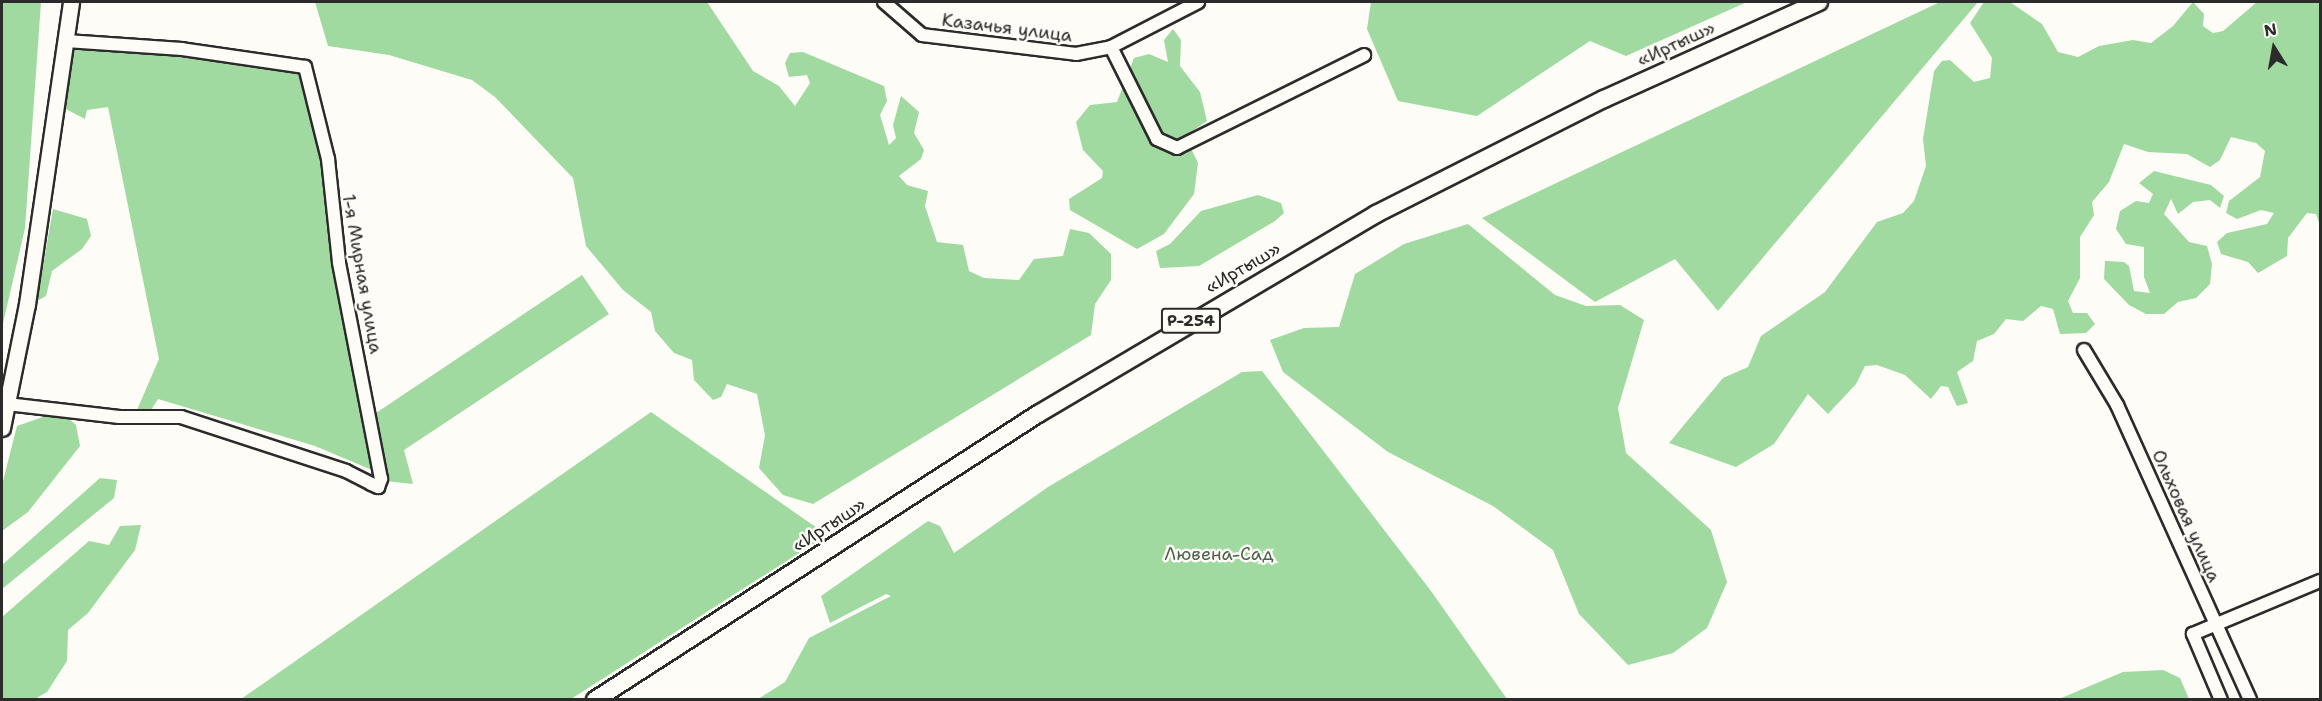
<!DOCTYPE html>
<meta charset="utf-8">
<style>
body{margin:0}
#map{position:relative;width:2322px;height:701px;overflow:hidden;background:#fdfcf7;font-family:"Shantell Sans",sans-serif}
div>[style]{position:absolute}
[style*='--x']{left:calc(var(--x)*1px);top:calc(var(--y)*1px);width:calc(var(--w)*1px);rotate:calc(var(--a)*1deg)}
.green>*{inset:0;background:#a0daa0}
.roads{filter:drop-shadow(2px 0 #2b2b2b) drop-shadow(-2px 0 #2b2b2b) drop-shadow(0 2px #2b2b2b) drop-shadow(0 -2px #2b2b2b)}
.minor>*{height:12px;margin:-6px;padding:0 6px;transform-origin:6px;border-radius:6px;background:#fdfcf7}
.major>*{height:15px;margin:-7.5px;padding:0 7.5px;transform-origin:7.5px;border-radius:7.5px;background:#fdfcf7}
.highway>*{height:16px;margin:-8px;padding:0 8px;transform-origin:8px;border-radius:8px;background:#fdfcf7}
span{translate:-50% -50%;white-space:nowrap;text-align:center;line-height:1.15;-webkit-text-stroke:5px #fdfcf7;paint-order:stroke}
.shield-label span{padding:2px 4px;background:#fdfcf7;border:2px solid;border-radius:4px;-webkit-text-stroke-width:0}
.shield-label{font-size:16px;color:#2b2b2b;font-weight:700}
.street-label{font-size:18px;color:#2b2b2b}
.park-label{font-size:18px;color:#4e604e}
.frame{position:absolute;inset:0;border:3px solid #2b2b2b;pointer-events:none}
.north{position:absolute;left:2244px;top:18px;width:60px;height:60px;-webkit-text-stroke:4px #fdfcf7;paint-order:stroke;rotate:349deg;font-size:16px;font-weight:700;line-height:24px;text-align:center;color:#2b2b2b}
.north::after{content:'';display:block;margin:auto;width:21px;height:27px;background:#2b2b2b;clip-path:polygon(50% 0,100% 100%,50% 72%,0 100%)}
</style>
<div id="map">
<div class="green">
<div style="clip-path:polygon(2px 2px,41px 2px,25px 228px,2px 328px)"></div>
<div style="clip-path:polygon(315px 2px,707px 2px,753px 71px,779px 86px,795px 106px,810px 83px,807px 75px,789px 77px,785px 63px,790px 53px,803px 52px,884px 86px,887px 101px,880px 115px,889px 145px,896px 138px,893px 125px,901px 96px,919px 112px,914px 133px,924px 150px,921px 159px,899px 176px,907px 185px,928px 191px,925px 206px,937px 242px,963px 245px,969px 271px,984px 278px,1019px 280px,1034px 259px,1063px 256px,1070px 229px,1089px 233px,1111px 254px,1111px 280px,1095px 304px,1091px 335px,813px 504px,783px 495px,759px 468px,765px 435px,757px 394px,727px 384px,721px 397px,713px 400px,694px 380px,692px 360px,674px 353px,655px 331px,651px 312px,623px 290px,586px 246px,573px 178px,495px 97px,472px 80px,389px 55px,328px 46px)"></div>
<div style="clip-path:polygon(1371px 2px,1747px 2px,1626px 56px,1590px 41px,1477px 116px,1398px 101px,1367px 29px)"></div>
<div style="clip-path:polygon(1940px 2px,1978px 2px,1718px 311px,1675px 259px,1595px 302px,1482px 218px)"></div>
<div style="clip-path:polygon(1984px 2px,2010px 2px,2042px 24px,2058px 52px,2078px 57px,2099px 46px,2133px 40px,2151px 43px,2173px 26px,2193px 2px,2204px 14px,2203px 26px,2213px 33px,2223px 31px,2257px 2px,2320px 2px,2320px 225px,2316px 214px,2307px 213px,2288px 238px,2287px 256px,2258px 273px,2248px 262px,2221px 254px,2217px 242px,2227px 233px,2267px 224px,2274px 213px,2261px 210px,2237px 219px,2226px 213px,2229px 201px,2260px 177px,2265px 151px,2256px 143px,2231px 137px,2220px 160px,2210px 167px,2187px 154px,2148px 152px,2124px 144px,2109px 182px,2092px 202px,2094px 215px,2080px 237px,2080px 278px,2068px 301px,2073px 313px,2087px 313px,2095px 324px,2086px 333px,2060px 334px,2053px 309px,2041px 306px,2023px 321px,2006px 319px,1994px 334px,1977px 341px,1973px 361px,1957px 372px,1968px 403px,1957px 406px,1948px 387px,1941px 386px,1931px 399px,1905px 375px,1877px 365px,1865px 366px,1856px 384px,1828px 414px,1808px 394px,1774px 444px,1736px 467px,1669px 443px,1723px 378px,1748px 367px,1761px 336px,1825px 292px,1877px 222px,1903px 213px,1914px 201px,1926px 166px,1923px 139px,1934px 71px,1942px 61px,1950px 60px,1974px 82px,1990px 78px,1992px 58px,1970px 23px)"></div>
<div style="clip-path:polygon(1173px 29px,1181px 40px,1180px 66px,1200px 92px,1207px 121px,1185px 136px,1198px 163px,1194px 194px,1164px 234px,1137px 249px,1070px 210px,1069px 199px,1102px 178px,1103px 171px,1083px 150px,1076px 122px,1090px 105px,1117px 102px,1134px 58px,1149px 54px,1168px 62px,1164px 40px)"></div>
<div style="clip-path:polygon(87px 45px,142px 48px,303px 73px,321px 146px,328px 225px,372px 470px,315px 446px,158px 399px,151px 410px,137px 410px,159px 359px,108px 107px,87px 110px,85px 119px,64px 108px,72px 56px,75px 48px)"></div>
<div style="clip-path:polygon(2154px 171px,2211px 185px,2224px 196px,2220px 208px,2210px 200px,2193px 202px,2178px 214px,2171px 199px,2164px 214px,2189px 242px,2207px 246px,2212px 264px,2210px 284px,2196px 298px,2178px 302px,2164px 314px,2146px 314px,2129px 305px,2104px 279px,2105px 261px,2124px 262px,2129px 266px,2134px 291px,2150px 293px,2144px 277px,2144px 247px,2126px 244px,2116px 229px,2120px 211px,2136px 201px,2149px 203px,2153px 194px,2139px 183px)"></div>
<div style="clip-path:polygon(1258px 195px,1281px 203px,1284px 213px,1275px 221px,1199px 266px,1160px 268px,1156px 251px,1170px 244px,1201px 211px)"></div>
<div style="clip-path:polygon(53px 209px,87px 219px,91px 236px,82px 249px,52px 271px,46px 296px,37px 301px)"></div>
<div style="clip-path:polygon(1468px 224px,1555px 295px,1586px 306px,1620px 305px,1644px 320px,1618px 408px,1626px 453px,1711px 530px,1727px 582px,1707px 628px,1673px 653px,1628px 665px,1579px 614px,1553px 550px,1493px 506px,1388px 452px,1283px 372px,1270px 340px,1304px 328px,1339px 327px,1355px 274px,1404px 244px)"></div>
<div style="clip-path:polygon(582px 275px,609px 314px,404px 450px,413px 484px,385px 481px,376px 413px)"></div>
<div style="clip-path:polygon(1262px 371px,1431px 591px,1507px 699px,758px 699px,785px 682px,809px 638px,891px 596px,886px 594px,830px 623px,821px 596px,928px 521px,940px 526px,954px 553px,1048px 487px,1242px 372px)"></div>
<div style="clip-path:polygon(60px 411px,76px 425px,80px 446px,28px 512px,2px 531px,2px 485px,17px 426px)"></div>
<div style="clip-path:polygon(651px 412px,827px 535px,571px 699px,241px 699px)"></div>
<div style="clip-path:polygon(100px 478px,117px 480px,114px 498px,2px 589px,2px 565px)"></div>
<div style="clip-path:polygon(141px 525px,135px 550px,88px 613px,68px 630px,67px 661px,47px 692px,35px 699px,2px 699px,2px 617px,89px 541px,109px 545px,120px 526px)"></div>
<div style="clip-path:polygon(2163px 670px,2180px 678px,2189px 699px,2059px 699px,2123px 672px)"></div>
</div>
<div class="roads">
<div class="minor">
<div style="--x:884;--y:2;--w:50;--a:41"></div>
<div style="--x:922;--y:35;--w:155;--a:7"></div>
<div style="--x:1076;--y:54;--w:36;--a:-11"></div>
<div style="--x:1111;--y:47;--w:98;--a:-27.3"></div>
<div style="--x:1111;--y:47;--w:103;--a:63.4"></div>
<div style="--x:1157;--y:139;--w:22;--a:24"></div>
<div style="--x:1177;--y:148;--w:209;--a:-26.4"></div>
<div style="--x:2084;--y:350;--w:64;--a:59"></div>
<div style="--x:2117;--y:405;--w:324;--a:65.7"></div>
<div style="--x:7;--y:404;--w:113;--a:6.6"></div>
<div style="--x:119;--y:417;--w:62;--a:0"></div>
<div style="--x:181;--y:417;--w:174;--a:18.1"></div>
<div style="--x:346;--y:471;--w:28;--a:27"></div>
<div style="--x:371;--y:484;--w:8;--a:23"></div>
<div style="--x:378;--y:487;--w:9;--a:-69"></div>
<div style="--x:381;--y:479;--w:221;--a:-101"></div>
<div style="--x:339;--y:262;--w:104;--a:-96.1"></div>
<div style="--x:328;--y:159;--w:95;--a:-104"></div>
<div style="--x:305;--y:67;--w:124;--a:-171.7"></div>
<div style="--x:182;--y:49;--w:116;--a:-176.1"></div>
<div style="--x:2221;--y:700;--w:72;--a:-113"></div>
<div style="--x:2193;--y:634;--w:138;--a:-22.7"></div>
</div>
<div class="major">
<div style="--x:2;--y:428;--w:126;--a:-78.6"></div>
<div style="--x:27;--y:304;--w:305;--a:-81.7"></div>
</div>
<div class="highway">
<div style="--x:595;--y:700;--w:527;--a:-32.85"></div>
<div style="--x:1038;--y:414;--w:393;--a:-30.6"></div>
<div style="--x:1376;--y:214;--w:255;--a:-26.8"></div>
<div style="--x:1604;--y:99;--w:236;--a:-24.3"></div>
</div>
</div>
<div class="shield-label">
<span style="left:1191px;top:321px">Р-254</span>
</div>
<div class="street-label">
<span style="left:1007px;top:28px;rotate:7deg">Казачья улица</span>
<span style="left:1676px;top:44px;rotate:-25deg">«Иртыш»</span>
<span style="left:1243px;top:268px;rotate:-30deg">«Иртыш»</span>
<span style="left:362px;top:274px;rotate:80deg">1-я Мирная улица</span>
<span style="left:2186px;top:516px;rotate:66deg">Ольховая улица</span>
<span style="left:829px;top:525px;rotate:-33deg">«Иртыш»</span>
</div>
<div class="park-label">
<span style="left:1219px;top:554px">Лювена-Сад</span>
</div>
<div class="frame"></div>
<div class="north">N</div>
</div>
